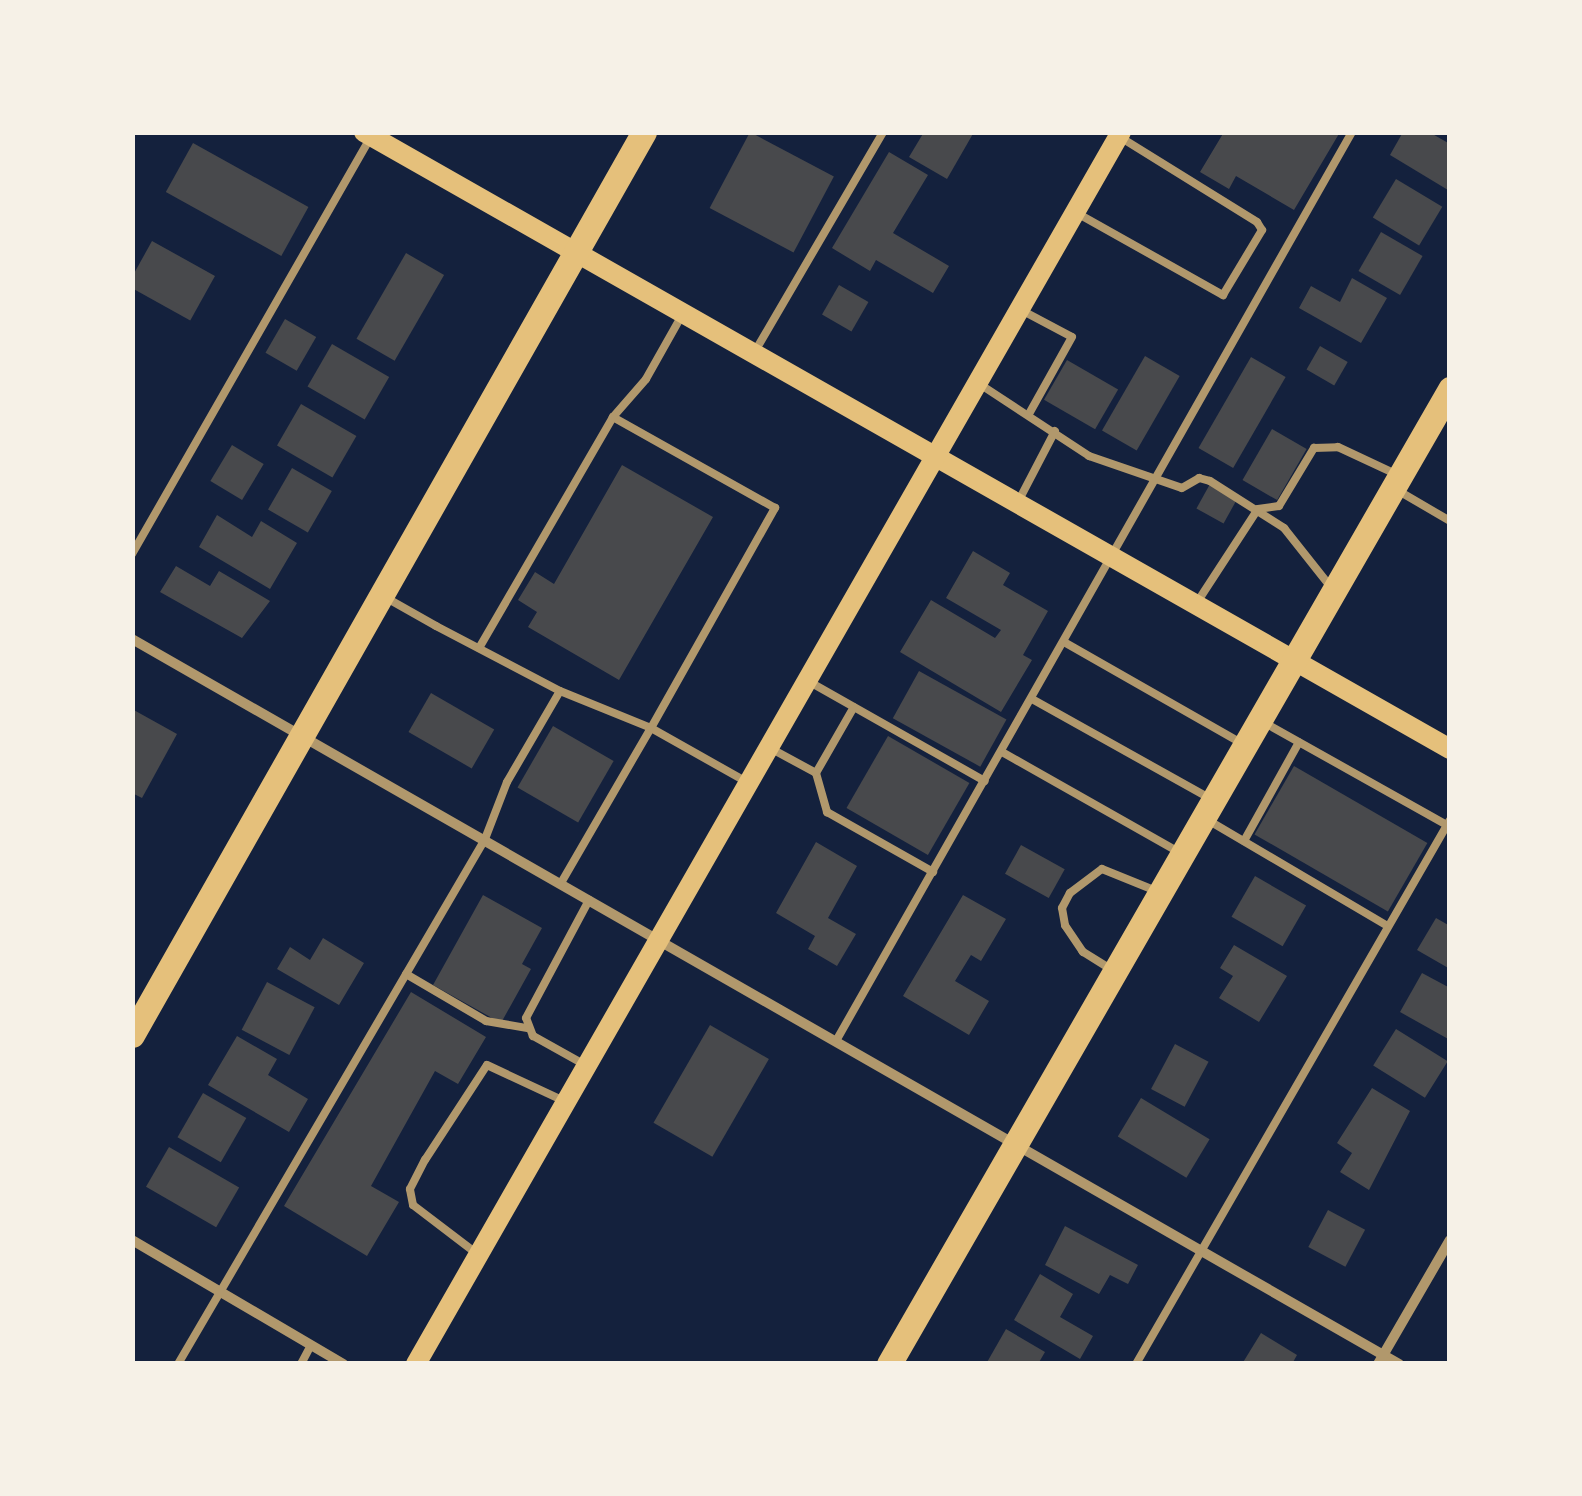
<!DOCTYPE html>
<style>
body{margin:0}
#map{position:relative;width:1582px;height:1496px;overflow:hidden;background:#14213d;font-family:Overpass,sans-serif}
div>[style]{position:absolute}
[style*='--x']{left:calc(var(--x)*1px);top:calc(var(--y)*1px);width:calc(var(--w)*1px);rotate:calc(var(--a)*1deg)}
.building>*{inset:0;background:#48494c;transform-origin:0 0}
.service>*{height:8px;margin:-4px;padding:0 4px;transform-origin:4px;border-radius:4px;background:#b1986c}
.minor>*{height:10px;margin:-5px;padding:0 5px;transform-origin:5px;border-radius:5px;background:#b1986c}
.secondary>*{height:20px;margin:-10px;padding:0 10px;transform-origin:10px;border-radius:10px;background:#e5c07b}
.primary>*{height:25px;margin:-12.5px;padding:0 12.5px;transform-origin:12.5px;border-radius:12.5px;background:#e5c07b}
span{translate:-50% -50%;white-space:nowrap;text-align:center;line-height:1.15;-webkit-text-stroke:8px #f6f1e7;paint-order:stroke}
.frame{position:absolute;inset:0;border:135px solid #f6f1e7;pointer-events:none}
</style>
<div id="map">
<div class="building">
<div style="left:750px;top:132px;width:95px;height:86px;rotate:28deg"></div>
<div style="clip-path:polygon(924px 132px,974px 132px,947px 179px,909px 157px)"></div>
<div style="clip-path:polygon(1224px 132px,1340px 132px,1294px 210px,1236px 176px,1229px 189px,1200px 172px)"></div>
<div style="clip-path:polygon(1403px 132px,1429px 132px,1450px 144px,1448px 190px,1390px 155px)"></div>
<div style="left:193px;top:143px;width:132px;height:56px;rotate:29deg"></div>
<div style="clip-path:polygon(889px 152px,928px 175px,893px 233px,949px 266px,933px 293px,876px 260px,870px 271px,832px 248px)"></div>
<div style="left:1396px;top:179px;width:54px;height:45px;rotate:31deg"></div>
<div style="left:1381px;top:232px;width:48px;height:45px;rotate:30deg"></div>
<div style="left:152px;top:241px;width:72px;height:51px;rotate:29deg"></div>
<div style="left:406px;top:253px;width:44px;height:99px;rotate:30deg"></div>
<div style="clip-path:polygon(1352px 278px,1387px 298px,1361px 343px,1299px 308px,1311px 286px,1340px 302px)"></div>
<div style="left:839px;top:285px;width:34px;height:34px;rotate:30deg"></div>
<div style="left:285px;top:319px;width:36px;height:39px;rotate:30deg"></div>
<div style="left:332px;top:344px;width:66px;height:49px;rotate:30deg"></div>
<div style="left:1320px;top:346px;width:32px;height:27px;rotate:30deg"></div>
<div style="left:1145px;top:356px;width:40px;height:86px;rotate:30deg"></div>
<div style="left:1251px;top:357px;width:40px;height:105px;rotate:30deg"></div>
<div style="left:1067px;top:360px;width:59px;height:46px;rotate:30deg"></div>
<div style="left:301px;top:404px;width:64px;height:48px;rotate:30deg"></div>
<div style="left:1272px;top:429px;width:40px;height:59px;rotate:30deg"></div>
<div style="left:232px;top:445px;width:37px;height:42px;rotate:31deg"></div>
<div style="clip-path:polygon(622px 465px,713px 517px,619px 680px,528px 627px,537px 612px,518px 600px,535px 572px,554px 584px)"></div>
<div style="left:292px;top:468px;width:46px;height:48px;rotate:30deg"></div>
<div style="left:1210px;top:484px;width:31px;height:28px;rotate:29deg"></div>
<div style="clip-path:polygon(217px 515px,252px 537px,261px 521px,297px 543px,270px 589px,199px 547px)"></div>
<div style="clip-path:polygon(973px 551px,1010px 573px,1003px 585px,1048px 611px,1023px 655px,1032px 660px,1001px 712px,900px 652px,931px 600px,995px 638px,1001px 630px,946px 598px)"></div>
<div style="clip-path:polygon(176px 566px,210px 586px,219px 571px,270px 601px,242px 638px,160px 592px)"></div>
<div style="left:919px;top:671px;width:100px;height:54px;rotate:29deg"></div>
<div style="left:431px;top:693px;width:73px;height:45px;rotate:30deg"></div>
<div style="clip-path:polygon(132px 709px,177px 734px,142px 798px,132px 793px)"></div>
<div style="left:553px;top:726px;width:70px;height:71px;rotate:30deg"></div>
<div style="left:888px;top:736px;width:94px;height:83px;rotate:30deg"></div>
<div style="left:1294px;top:766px;width:154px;height:79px;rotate:30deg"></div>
<div style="clip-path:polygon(816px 842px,857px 866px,828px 918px,856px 934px,837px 966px,808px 949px,815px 936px,776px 913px)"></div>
<div style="left:1021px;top:845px;width:50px;height:33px;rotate:29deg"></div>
<div style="left:1255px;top:876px;width:59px;height:47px;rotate:30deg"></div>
<div style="clip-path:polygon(483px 895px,542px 928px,522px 964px,531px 969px,501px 1023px,433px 985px)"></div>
<div style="clip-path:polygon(963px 895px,1006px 919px,981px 961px,971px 955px,955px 981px,989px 1001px,969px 1035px,903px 996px)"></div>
<div style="clip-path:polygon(1436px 918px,1450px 926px,1450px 969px,1417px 950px)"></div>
<div style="clip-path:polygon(323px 938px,364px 963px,339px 1005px,277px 969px,290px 947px,310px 960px)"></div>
<div style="clip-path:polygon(1234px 945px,1287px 976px,1259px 1022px,1219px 998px,1233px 976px,1220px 968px)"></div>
<div style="clip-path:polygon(1422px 973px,1450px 988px,1450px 1040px,1400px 1012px)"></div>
<div style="left:267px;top:982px;width:54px;height:54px;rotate:28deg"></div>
<div style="clip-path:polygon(411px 992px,486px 1037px,458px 1084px,435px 1071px,371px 1186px,399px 1202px,367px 1256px,284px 1206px)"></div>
<div style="left:710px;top:1025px;width:68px;height:113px;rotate:30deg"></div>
<div style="left:1396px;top:1029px;width:61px;height:43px;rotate:32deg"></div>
<div style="clip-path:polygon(237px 1036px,277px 1059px,268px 1075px,308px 1099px,289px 1132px,208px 1085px)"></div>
<div style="left:1175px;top:1044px;width:38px;height:51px;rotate:28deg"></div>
<div style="clip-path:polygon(1372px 1088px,1410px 1111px,1369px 1190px,1340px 1172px,1352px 1153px,1337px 1143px)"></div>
<div style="left:203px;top:1093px;width:50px;height:51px;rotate:30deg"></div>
<div style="left:1141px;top:1098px;width:80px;height:45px;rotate:31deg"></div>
<div style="left:169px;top:1147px;width:81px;height:46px;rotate:30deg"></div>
<div style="left:1328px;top:1210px;width:42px;height:42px;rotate:28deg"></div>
<div style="clip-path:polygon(1065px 1226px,1138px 1265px,1128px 1284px,1110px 1275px,1099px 1294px,1045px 1265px)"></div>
<div style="clip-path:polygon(1040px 1274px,1073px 1294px,1060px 1317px,1093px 1336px,1080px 1359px,1014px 1320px)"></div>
<div style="clip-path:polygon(1006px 1329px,1045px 1352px,1038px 1364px,986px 1364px)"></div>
<div style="clip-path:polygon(1261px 1333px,1297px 1355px,1292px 1364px,1242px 1364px)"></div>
</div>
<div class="service">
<div style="--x:1075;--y:212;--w:170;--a:29.3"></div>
<div style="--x:1223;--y:295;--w:76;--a:-59"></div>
<div style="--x:1262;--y:230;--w:9;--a:-122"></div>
<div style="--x:1257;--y:222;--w:161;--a:-148.2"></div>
<div style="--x:1023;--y:311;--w:55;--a:28"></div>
<div style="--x:1072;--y:337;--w:86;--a:119.2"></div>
<div style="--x:754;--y:353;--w:256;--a:-59.7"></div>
<div style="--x:978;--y:383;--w:133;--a:33.3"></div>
<div style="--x:1089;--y:456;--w:98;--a:19"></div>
<div style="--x:1182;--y:488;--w:20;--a:-30"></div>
<div style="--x:1199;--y:478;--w:11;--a:15"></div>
<div style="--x:1210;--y:481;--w:88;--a:32.4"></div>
<div style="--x:1284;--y:528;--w:74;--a:51.6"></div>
<div style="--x:613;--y:417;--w:50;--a:-49"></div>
<div style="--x:646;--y:379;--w:71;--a:-60.6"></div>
<div style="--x:1397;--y:490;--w:61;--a:30.3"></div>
<div style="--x:1018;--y:502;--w:80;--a:-62.5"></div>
<div style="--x:132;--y:554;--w:481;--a:-60.2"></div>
<div style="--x:383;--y:596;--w:61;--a:29.5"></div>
<div style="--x:436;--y:626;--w:140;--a:27.7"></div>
<div style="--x:560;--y:691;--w:98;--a:22.1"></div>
<div style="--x:651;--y:728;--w:253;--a:-60.6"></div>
<div style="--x:775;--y:508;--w:186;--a:-150.7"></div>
<div style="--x:613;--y:417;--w:267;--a:120.1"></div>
<div style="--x:1196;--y:604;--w:113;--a:-56.9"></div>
<div style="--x:1258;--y:509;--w:21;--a:-8"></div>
<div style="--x:1279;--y:506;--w:68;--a:-58.9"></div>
<div style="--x:1314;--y:448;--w:24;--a:-2"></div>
<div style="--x:1338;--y:447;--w:64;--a:25"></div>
<div style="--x:1064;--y:642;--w:202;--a:29.7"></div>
<div style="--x:808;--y:681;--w:203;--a:29.5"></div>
<div style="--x:1032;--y:699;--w:201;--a:29.2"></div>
<div style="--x:1265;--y:723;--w:209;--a:29.3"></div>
<div style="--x:770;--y:748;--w:52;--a:28.5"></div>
<div style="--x:816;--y:773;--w:41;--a:74.2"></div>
<div style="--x:827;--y:812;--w:122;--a:29.5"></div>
<div style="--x:1002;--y:752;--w:201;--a:29.5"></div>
<div style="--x:816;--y:773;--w:76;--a:-60.1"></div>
<div style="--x:1206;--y:819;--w:211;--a:30.5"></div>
<div style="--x:1244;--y:841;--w:113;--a:-60.9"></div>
<div style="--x:561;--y:883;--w:179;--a:-59.9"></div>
<div style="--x:651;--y:728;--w:108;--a:29.4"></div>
<div style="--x:1109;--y:968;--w:31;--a:-148"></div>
<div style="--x:1083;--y:952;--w:32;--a:-124"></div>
<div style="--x:1065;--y:925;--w:17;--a:-100"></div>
<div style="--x:1062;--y:908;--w:17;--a:-62"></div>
<div style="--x:1070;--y:893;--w:40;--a:-37"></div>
<div style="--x:1102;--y:869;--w:56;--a:22"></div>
<div style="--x:406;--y:974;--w:93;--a:30.4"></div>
<div style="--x:486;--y:1021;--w:42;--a:9.7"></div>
<div style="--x:836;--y:1041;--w:1045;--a:-60.42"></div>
<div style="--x:587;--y:1066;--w:62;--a:-150.9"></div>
<div style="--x:533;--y:1036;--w:19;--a:-111"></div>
<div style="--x:526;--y:1018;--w:134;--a:-61.9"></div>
<div style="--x:476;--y:1253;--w:79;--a:-142.7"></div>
<div style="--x:413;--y:1205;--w:16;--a:-101"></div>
<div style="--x:410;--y:1189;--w:33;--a:-63"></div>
<div style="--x:425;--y:1160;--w:113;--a:-56.9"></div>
<div style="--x:487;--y:1065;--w:83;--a:25"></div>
<div style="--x:178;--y:1364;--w:608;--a:-59.68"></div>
<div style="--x:485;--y:839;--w:61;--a:-68.9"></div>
<div style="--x:507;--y:782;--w:105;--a:-59.8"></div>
<div style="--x:301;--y:1364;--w:21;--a:-62"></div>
<div style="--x:1136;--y:1364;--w:628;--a:-60.01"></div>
</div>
<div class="minor">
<div style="--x:132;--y:639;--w:1460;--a:29.78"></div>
<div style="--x:132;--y:1240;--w:245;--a:30.4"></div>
<div style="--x:1378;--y:1364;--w:143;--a:-59.9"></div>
</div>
<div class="secondary">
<div style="--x:364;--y:132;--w:1249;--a:29.6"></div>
<div style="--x:416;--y:1364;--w:1419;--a:-60.22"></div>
</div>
<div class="primary">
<div style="--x:132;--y:1035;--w:1038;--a:-60.45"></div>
<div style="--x:889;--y:1364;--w:1125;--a:-60.08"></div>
</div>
<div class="frame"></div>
</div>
